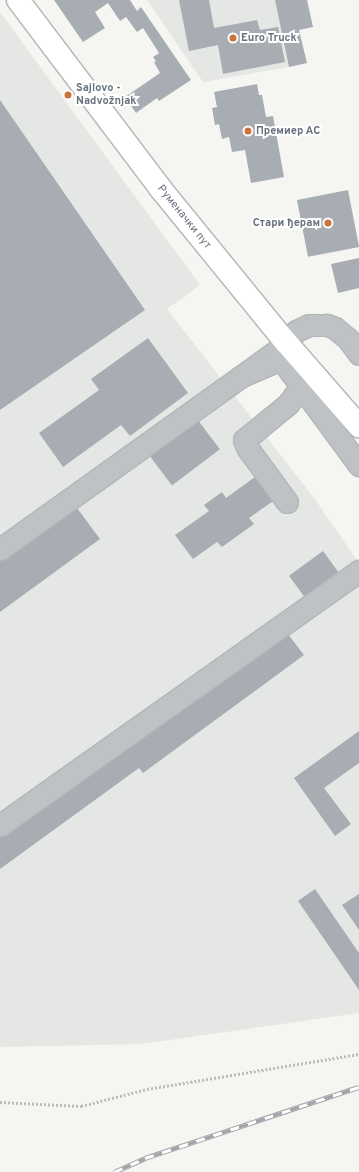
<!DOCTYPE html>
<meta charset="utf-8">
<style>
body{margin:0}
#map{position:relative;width:359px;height:1172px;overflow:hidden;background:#f5f5f2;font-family:Overpass,sans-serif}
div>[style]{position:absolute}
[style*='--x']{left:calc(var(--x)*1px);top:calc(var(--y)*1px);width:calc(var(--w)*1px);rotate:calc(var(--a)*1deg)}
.built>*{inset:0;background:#e5e7e5}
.building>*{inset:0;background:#a8adb3;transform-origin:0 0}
.path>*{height:2.5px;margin-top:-1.25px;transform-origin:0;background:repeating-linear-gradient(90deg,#b9bbbd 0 2px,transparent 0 4px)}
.roads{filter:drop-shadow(1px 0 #b3b6b9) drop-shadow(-1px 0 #b3b6b9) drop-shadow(0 1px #b3b6b9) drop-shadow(0 -1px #b3b6b9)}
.minor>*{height:21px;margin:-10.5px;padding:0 10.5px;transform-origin:10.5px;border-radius:10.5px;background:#bfc2c5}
.major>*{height:22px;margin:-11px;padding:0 11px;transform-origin:11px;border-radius:11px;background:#fff}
.rail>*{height:4.5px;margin-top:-2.25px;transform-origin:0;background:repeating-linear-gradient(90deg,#fff 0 9px,#a1a5aa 0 18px);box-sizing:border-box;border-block:1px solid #a1a5aa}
.dots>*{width:11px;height:11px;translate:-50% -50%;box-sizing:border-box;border:2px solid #fff;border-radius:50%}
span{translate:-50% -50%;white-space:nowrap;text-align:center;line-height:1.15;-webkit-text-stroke:4px #fff;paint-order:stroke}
.poi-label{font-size:11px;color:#68727f;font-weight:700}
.left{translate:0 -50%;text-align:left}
.right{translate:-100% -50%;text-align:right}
.street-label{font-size:11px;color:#68727f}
</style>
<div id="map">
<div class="built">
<div style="clip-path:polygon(147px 0,275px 0,289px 67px,203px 82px)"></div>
<div style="clip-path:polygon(0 12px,200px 285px,167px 309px,314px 498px,359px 563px,0 811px)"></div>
<div style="clip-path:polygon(359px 580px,359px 1013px,141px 1044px,0 1047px,0 818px)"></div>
</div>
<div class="building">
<div style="clip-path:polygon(54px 0,130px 0,137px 11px,141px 7px,191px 80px,159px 101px,157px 98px,136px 113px,125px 97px,160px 73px,154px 62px,156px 61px,153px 57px,159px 53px,143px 28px,137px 32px,126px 17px,120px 21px,108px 3px,95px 12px,105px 28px,83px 42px)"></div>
<div style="clip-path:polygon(179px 0,209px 0,214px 28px,257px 20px,260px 30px,278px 27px,285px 62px,223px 74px,218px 45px,189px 51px)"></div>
<div style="clip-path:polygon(275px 0,307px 0,313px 27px,299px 30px,307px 63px,289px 67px)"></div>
<div style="clip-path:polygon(257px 84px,259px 95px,262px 95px,266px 117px,273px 116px,284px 177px,251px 183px,245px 150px,232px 152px,229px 137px,222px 139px,219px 124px,215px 125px,212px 108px,217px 107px,214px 92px)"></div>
<div style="clip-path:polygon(0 100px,145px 310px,0 410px)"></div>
<div style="left:348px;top:190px;width:58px;height:52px;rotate:79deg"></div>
<div style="clip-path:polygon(359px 258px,359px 288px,338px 293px,331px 264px)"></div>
<div style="clip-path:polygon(148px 338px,188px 393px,130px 436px,121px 425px,63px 467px,39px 433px,99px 390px,91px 379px)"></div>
<div style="left:197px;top:419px;width:38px;height:60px;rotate:53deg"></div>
<div style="clip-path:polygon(259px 474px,276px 499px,249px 518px,254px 524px,222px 547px,217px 542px,193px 559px,175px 535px,209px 511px,204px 505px,222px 492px,226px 498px)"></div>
<div style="clip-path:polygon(74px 504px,100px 539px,0 612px,0 558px)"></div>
<div style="left:323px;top:551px;width:27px;height:42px;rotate:54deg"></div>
<div style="clip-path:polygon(284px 629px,304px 655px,143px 773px,139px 768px,0 869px,0 835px)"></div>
<div style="clip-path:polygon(359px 731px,359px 763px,324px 788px,351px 824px,335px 836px,294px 778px)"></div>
<div style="clip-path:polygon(315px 889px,359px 953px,359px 990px,298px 901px)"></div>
<div style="clip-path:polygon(359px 894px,359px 930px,342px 905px)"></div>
</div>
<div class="path">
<div style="--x:0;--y:1102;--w:81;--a:2.8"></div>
<div style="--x:81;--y:1106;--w:68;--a:-14.4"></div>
<div style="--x:147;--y:1089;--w:215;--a:-9.4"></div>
</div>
<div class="roads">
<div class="minor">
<div style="--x:359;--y:354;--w:19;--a:-126"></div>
<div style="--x:348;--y:339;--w:17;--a:-140"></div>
<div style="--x:335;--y:328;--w:9;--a:-159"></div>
<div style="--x:327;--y:325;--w:18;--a:180"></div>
<div style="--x:309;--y:325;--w:14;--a:155"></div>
<div style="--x:296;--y:331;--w:25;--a:133"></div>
<div style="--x:279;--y:349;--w:46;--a:143.9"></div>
<div style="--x:242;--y:376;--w:43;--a:-23.6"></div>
<div style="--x:281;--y:359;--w:132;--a:53.7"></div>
<div style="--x:287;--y:502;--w:66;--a:-126.3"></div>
<div style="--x:248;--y:449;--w:10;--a:-114"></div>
<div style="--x:244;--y:440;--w:57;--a:-39.3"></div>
<div style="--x:288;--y:404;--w:22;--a:-54"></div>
<div style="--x:0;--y:549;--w:297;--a:-35.6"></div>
<div style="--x:0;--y:825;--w:440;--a:-35.3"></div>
</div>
<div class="major">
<div style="--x:18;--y:0;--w:236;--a:52.9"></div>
<div style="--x:160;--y:188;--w:198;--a:50.8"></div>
<div style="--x:285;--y:341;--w:113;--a:49"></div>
</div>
</div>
<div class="rail">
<div style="--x:114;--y:1172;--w:34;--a:-24"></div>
<div style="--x:145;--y:1158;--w:225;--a:-18.4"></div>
</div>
<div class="dots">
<div style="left:233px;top:38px;background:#cc723b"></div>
<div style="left:68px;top:95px;background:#cc723b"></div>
<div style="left:248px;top:131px;background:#cc723b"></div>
<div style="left:328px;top:223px;background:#cc723b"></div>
</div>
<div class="poi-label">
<span class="left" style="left:241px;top:38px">Euro Truck</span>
<span class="left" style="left:76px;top:95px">Sajlovo -<br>Nadvožnjak</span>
<span class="left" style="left:256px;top:131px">Премиер АС</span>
<span class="right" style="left:320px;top:223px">Стари ђерам</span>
</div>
<div class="street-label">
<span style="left:184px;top:217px;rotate:51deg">Руменачки пут</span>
</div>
</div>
